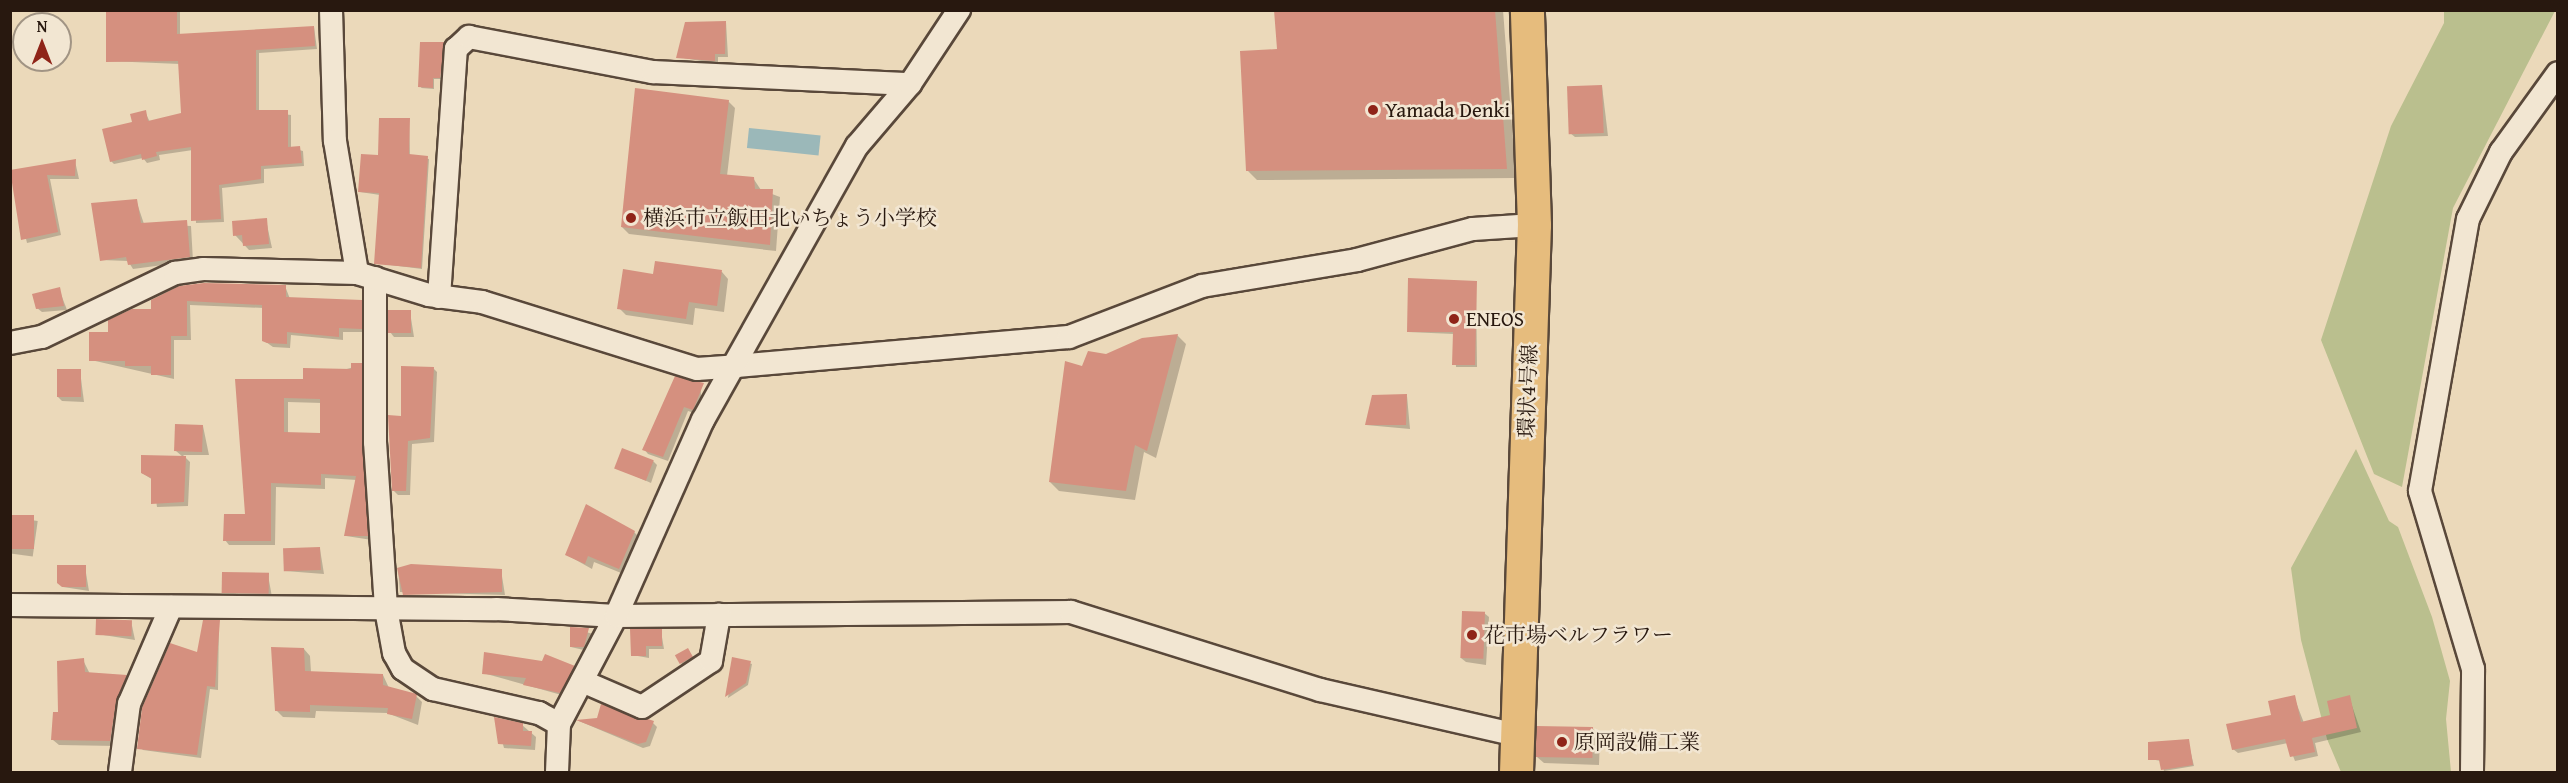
<!DOCTYPE html>
<meta charset="utf-8">
<style>
body{margin:0}
#map{position:relative;width:2568px;height:783px;overflow:hidden;background:#ebd9ba;font-family:"Gentium Book Plus","Noto Serif JP",serif}
div>[style]{position:absolute}
[style*='--x']{left:calc(var(--x)*1px);top:calc(var(--y)*1px);width:calc(var(--w)*1px);rotate:calc(var(--a)*1deg)}
.green>*{inset:0;background:#babf8e}
.water>*{inset:0;background:#9bb8b9;transform-origin:0 0}
.shadow>*{inset:0;background:#0003;transform-origin:0 0}
.building>*{inset:0;background:#d5907f;transform-origin:0 0}
.roads{filter:drop-shadow(2px 0 #59483a) drop-shadow(-2px 0 #59483a) drop-shadow(0 2px #59483a) drop-shadow(0 -2px #59483a)}
.street>*{height:22px;margin:-11px;padding:0 11px;transform-origin:11px;border-radius:11px;background:#f2e6d2}
.primary>*{height:33px;margin:-16.5px;padding:0 16.5px;transform-origin:16.5px;border-radius:16.5px;background:#e6bc7d}
.dots>*{width:16px;height:16px;translate:-50% -50%;box-sizing:border-box;border:3px solid #f2e6d2;border-radius:50%}
span{translate:-50% -50%;white-space:nowrap;text-align:center;line-height:1.15;-webkit-text-stroke:5px #f2e6d2;paint-order:stroke}
.poi-label{font-size:21px;color:#28180f}
.left{translate:0 -50%;text-align:left}
.street-label{font-size:21px;color:#28180f}
.frame{position:absolute;inset:0;border:12px solid #28180f;pointer-events:none}
.north{position:absolute;left:12px;top:12px;width:60px;height:60px;box-sizing:border-box;background:#f2e6d2;border:2px solid #a19484;border-radius:50%;rotate:0deg;font-size:16px;font-weight:700;line-height:24px;text-align:center;color:#28180f}
.north::after{content:'';display:block;margin:auto;width:21px;height:27px;background:#8f2418;clip-path:polygon(50% 0,100% 100%,50% 72%,0 100%)}
</style>
<div id="map">
<div class="green">
<div style="clip-path:polygon(2444px 11px,2555px 11px,2453px 208px,2402px 487px,2374px 474px,2321px 340px,2391px 126px,2444px 23px)"></div>
<div style="clip-path:polygon(2356px 449px,2389px 521px,2398px 527px,2432px 617px,2450px 681px,2446px 719px,2451px 772px,2341px 772px,2327px 739px,2301px 640px,2291px 568px)"></div>
</div>
<div class="water">
<div style="left:749px;top:128px;width:72px;height:20px;rotate:6deg"></div>
</div>
<div class="shadow">
<div style="clip-path:polygon(108px 10px,180px 10px,180px 36px,314px 27px,317px 49px,259px 53px,259px 111px,291px 115px,291px 148px,303px 151px,304px 166px,264px 169px,264px 183px,222px 188px,224px 222px,196px 223px,193px 150px,159px 155px,160px 160px,147px 163px,143px 158px,114px 164px,111px 161px,145px 112px,150px 122px,182px 114px,180px 64px,108px 61px)"></div>
<div style="clip-path:polygon(1276px 10px,1503px 10px,1516px 178px,1257px 180px,1248px 171px,1279px 51px)"></div>
<div style="clip-path:polygon(726px 22px,728px 57px,718px 57px,718px 64px,678px 57px)"></div>
<div style="clip-path:polygon(444px 44px,442px 79px,434px 79px,434px 89px,421px 88px)"></div>
<div style="clip-path:polygon(1602px 86px,1608px 136px,1575px 137px,1570px 133px)"></div>
<div style="clip-path:polygon(728px 101px,735px 108px,727px 176px,753px 178px,761px 190px,780px 197px,776px 251px,629px 234px,622px 227px)"></div>
<div style="clip-path:polygon(409px 120px,410px 156px,429px 159px,422px 269px,375px 263px,380px 195px,360px 192px)"></div>
<div style="clip-path:polygon(75px 161px,79px 179px,50px 179px,61px 235px,27px 243px,10px 171px)"></div>
<div style="clip-path:polygon(136px 200px,144px 224px,191px 226px,193px 261px,133px 269px,128px 261px,101px 260px)"></div>
<div style="clip-path:polygon(266px 220px,272px 248px,249px 250px,235px 235px)"></div>
<div style="clip-path:polygon(722px 272px,728px 279px,724px 312px,695px 308px,693px 325px,626px 315px,619px 308px,654px 275px)"></div>
<div style="clip-path:polygon(1476px 283px,1477px 367px,1456px 367px,1454px 334px,1408px 332px)"></div>
<div style="clip-path:polygon(285px 286px,290px 299px,361px 302px,365px 332px,343px 332px,343px 340px,291px 335px,290px 348px,273px 347px,263px 340px,264px 308px,190px 305px,191px 340px,174px 340px,174px 379px,91px 360px,110px 333px,152px 310px,152px 301px)"></div>
<div style="clip-path:polygon(59px 289px,67px 310px,42px 312px,37px 308px)"></div>
<div style="clip-path:polygon(410px 312px,414px 337px,394px 337px,390px 332px)"></div>
<div style="clip-path:polygon(1177px 335px,1186px 344px,1156px 458px,1144px 452px,1135px 500px,1059px 491px,1050px 482px,1083px 368px,1106px 355px)"></div>
<div style="clip-path:polygon(evenodd,361px 365px,366px 370px,372px 540px,346px 536px,357px 480px,325px 478px,325px 489px,276px 487px,275px 545px,229px 545px,225px 540px,247px 516px,237px 380px,304px 381px,361px 365px,288px 402px,322px 403px,321px 435px,288px 433px,288px 402px)"></div>
<div style="clip-path:polygon(433px 368px,437px 372px,434px 442px,412px 444px,410px 495px,398px 495px,393px 490px,402px 417px)"></div>
<div style="clip-path:polygon(80px 371px,84px 402px,62px 401px,58px 397px)"></div>
<div style="clip-path:polygon(700px 384px,702px 406px,698px 414px,688px 411px,668px 461px,648px 454px,644px 449px)"></div>
<div style="clip-path:polygon(1407px 396px,1410px 429px,1366px 425px)"></div>
<div style="clip-path:polygon(203px 426px,209px 455px,183px 455px,190px 462px,188px 506px,157px 507px,153px 480px,142px 473px,183px 457px,176px 451px)"></div>
<div style="clip-path:polygon(653px 461px,657px 465px,651px 483px,617px 468px)"></div>
<div style="left:10px;top:517px;width:28px;height:36px;rotate:8deg"></div>
<div style="clip-path:polygon(634px 532px,641px 539px,626px 575px,594px 562px,592px 569px,567px 555px)"></div>
<div style="clip-path:polygon(320px 549px,324px 574px,285px 571px)"></div>
<div style="clip-path:polygon(441px 566px,501px 570px,505px 595px,400px 592px,398px 569px)"></div>
<div style="clip-path:polygon(85px 567px,89px 591px,63px 587px)"></div>
<div style="clip-path:polygon(268px 575px,272px 597px,223px 593px)"></div>
<div style="clip-path:polygon(1484px 613px,1489px 617px,1486px 665px,1466px 662px,1461px 658px)"></div>
<div style="clip-path:polygon(131px 621px,135px 640px,97px 634px)"></div>
<div style="clip-path:polygon(219px 622px,218px 690px,210px 689px,201px 758px,143px 750px,139px 746px)"></div>
<div style="clip-path:polygon(572px 628px,593px 634px,588px 651px,571px 647px)"></div>
<div style="clip-path:polygon(661px 631px,664px 649px,649px 649px,649px 658px,632px 655px)"></div>
<div style="clip-path:polygon(304px 649px,310px 656px,311px 672px,383px 675px,389px 688px,416px 696px,422px 702px,418px 725px,387px 713px,316px 711px,315px 718px,283px 717px,277px 711px)"></div>
<div style="clip-path:polygon(689px 651px,694px 659px,683px 666px,677px 656px)"></div>
<div style="clip-path:polygon(734px 659px,752px 664px,748px 685px,728px 698px)"></div>
<div style="clip-path:polygon(83px 660px,90px 674px,123px 677px,129px 682px,116px 746px,59px 745px,53px 740px)"></div>
<div style="clip-path:polygon(574px 667px,578px 671px,565px 696px,483px 673px)"></div>
<div style="clip-path:polygon(2294px 697px,2304px 723px,2332px 716px,2349px 697px,2361px 732px,2315px 743px,2318px 756px,2295px 761px,2288px 743px,2238px 753px,2233px 749px)"></div>
<div style="clip-path:polygon(496px 719px,522px 725px,536px 737px,535px 750px,504px 748px)"></div>
<div style="clip-path:polygon(598px 719px,653px 723px,657px 727px,650px 746px,643px 748px,579px 721px)"></div>
<div style="clip-path:polygon(1593px 729px,1600px 736px,1599px 765px,1544px 763px,1537px 757px)"></div>
<div style="clip-path:polygon(2188px 741px,2194px 766px,2164px 771px,2161px 761px,2150px 759px)"></div>
</div>
<div class="building">
<div style="clip-path:polygon(106px 10px,177px 10px,177px 34px,314px 26px,315px 46px,256px 50px,256px 110px,288px 110px,288px 147px,300px 146px,302px 163px,261px 166px,261px 179px,219px 185px,221px 219px,191px 221px,191px 147px,156px 152px,157px 156px,142px 160px,141px 154px,110px 162px,102px 129px,132px 122px,130px 114px,146px 110px,148px 121px,181px 113px,178px 61px,106px 62px)"></div>
<div style="clip-path:polygon(1274px 10px,1495px 10px,1507px 169px,1246px 171px,1240px 51px,1277px 49px)"></div>
<div style="clip-path:polygon(726px 21px,725px 54px,715px 54px,715px 61px,676px 58px,685px 22px)"></div>
<div style="clip-path:polygon(420px 42px,445px 42px,440px 78px,433px 78px,433px 88px,418px 87px)"></div>
<div style="left:1602px;top:85px;width:48px;height:35px;rotate:88deg"></div>
<div style="clip-path:polygon(635px 88px,729px 100px,720px 174px,754px 177px,755px 189px,773px 189px,770px 245px,621px 227px)"></div>
<div style="clip-path:polygon(379px 118px,410px 118px,409px 154px,428px 156px,421px 268px,374px 264px,379px 193px,358px 192px,361px 154px,378px 155px)"></div>
<div style="clip-path:polygon(76px 159px,75px 176px,47px 175px,58px 232px,21px 240px,10px 170px)"></div>
<div style="clip-path:polygon(137px 199px,141px 223px,187px 220px,190px 257px,128px 265px,126px 257px,100px 261px,91px 203px)"></div>
<div style="clip-path:polygon(267px 218px,269px 244px,243px 246px,242px 235px,233px 236px,232px 221px)"></div>
<div style="clip-path:polygon(655px 261px,722px 270px,717px 306px,689px 302px,686px 319px,617px 309px,623px 269px,653px 274px)"></div>
<div style="clip-path:polygon(1408px 278px,1477px 281px,1475px 365px,1452px 365px,1453px 332px,1407px 332px)"></div>
<div style="clip-path:polygon(204px 283px,286px 285px,286px 297px,362px 300px,362px 329px,339px 328px,339px 337px,287px 332px,287px 344px,267px 343px,262px 341px,262px 305px,187px 301px,187px 336px,171px 336px,171px 375px,151px 375px,151px 366px,125px 366px,125px 361px,89px 361px,89px 332px,108px 332px,108px 320px,132px 309px,151px 309px,151px 300px,179px 286px)"></div>
<div style="clip-path:polygon(60px 287px,64px 306px,36px 309px,32px 294px)"></div>
<div style="left:388px;top:310px;width:23px;height:23px"></div>
<div style="clip-path:polygon(1178px 334px,1147px 451px,1135px 445px,1126px 491px,1049px 482px,1065px 361px,1082px 366px,1088px 351px,1106px 354px,1142px 338px)"></div>
<div style="clip-path:polygon(evenodd,351px 363px,362px 363px,368px 536px,344px 536px,356px 476px,321px 474px,321px 485px,271px 483px,271px 541px,223px 541px,224px 514px,245px 514px,235px 379px,303px 379px,303px 368px,351px 369px,351px 363px,284px 398px,320px 399px,320px 433px,284px 432px,284px 398px)"></div>
<div style="clip-path:polygon(401px 366px,434px 367px,430px 438px,408px 441px,406px 491px,392px 491px,388px 415px,401px 416px)"></div>
<div style="left:57px;top:369px;width:24px;height:28px"></div>
<div style="clip-path:polygon(675px 376px,704px 383px,693px 410px,684px 407px,663px 457px,642px 450px)"></div>
<div style="clip-path:polygon(1407px 394px,1406px 425px,1365px 425px,1372px 395px)"></div>
<div style="left:175px;top:424px;width:28px;height:27px;rotate:2deg"></div>
<div style="left:622px;top:448px;width:34px;height:22px;rotate:21deg"></div>
<div style="clip-path:polygon(141px 455px,186px 456px,184px 502px,151px 504px,151px 478px,141px 473px)"></div>
<div style="clip-path:polygon(586px 504px,635px 531px,619px 569px,588px 556px,585px 564px,565px 555px)"></div>
<div style="left:10px;top:515px;width:24px;height:34px"></div>
<div style="left:320px;top:547px;width:23px;height:37px;rotate:88deg"></div>
<div style="clip-path:polygon(411px 564px,502px 569px,502px 592px,403px 595px,397px 568px)"></div>
<div style="clip-path:polygon(57px 565px,86px 565px,86px 587px,62px 587px,57px 583px)"></div>
<div style="left:222px;top:572px;width:47px;height:21px;rotate:1deg"></div>
<div style="left:1462px;top:611px;width:23px;height:47px;rotate:2deg"></div>
<div style="left:96px;top:619px;width:36px;height:16px;rotate:2deg"></div>
<div style="clip-path:polygon(203px 620px,220px 620px,215px 687px,207px 686px,197px 755px,137px 749px,142px 708px,170px 643px,197px 652px)"></div>
<div style="clip-path:polygon(570px 627px,589px 628px,584px 647px,570px 647px)"></div>
<div style="clip-path:polygon(630px 629px,662px 629px,662px 646px,646px 646px,646px 656px,631px 656px)"></div>
<div style="clip-path:polygon(271px 647px,304px 648px,305px 671px,383px 674px,383px 685px,417px 694px,412px 719px,387px 714px,388px 708px,310px 705px,310px 712px,275px 711px)"></div>
<div style="left:688px;top:648px;width:10px;height:15px;rotate:61deg"></div>
<div style="clip-path:polygon(484px 652px,542px 661px,545px 654px,575px 666px,560px 693px,523px 685px,526px 678px,482px 674px)"></div>
<div style="clip-path:polygon(732px 657px,751px 661px,746px 683px,725px 697px)"></div>
<div style="clip-path:polygon(84px 658px,85px 672px,127px 675px,116px 702px,110px 741px,51px 740px,53px 712px,58px 712px,57px 661px)"></div>
<div style="clip-path:polygon(2295px 695px,2301px 722px,2330px 715px,2327px 701px,2350px 695px,2357px 728px,2312px 738px,2315px 752px,2290px 757px,2285px 739px,2232px 750px,2226px 724px,2271px 715px,2268px 701px)"></div>
<div style="clip-path:polygon(601px 704px,654px 721px,646px 742px,638px 744px,576px 720px,597px 718px)"></div>
<div style="clip-path:polygon(494px 717px,523px 723px,523px 731px,532px 731px,531px 746px,498px 744px)"></div>
<div style="left:1536px;top:726px;width:57px;height:31px;rotate:1deg"></div>
<div style="clip-path:polygon(2189px 739px,2193px 765px,2161px 770px,2159px 760px,2148px 760px,2148px 742px)"></div>
</div>
<div class="roads">
<div class="street">
<div style="--x:331;--y:10;--w:131;--a:88.3"></div>
<div style="--x:335;--y:141;--w:134;--a:80.5"></div>
<div style="--x:375;--y:278;--w:164;--a:90"></div>
<div style="--x:375;--y:442;--w:167;--a:86.2"></div>
<div style="--x:386;--y:609;--w:45;--a:79.7"></div>
<div style="--x:394;--y:653;--w:18;--a:61"></div>
<div style="--x:403;--y:669;--w:36;--a:34"></div>
<div style="--x:433;--y:689;--w:109;--a:12.8"></div>
<div style="--x:539;--y:713;--w:23;--a:29"></div>
<div style="--x:439;--y:297;--w:249;--a:-86.1"></div>
<div style="--x:456;--y:49;--w:18;--a:-43"></div>
<div style="--x:469;--y:37;--w:187;--a:10.8"></div>
<div style="--x:653;--y:72;--w:257;--a:2.7"></div>
<div style="--x:10;--y:343;--w:33;--a:-11"></div>
<div style="--x:42;--y:337;--w:148;--a:-25.7"></div>
<div style="--x:175;--y:273;--w:28;--a:-8"></div>
<div style="--x:203;--y:269;--w:154;--a:1.5"></div>
<div style="--x:357;--y:273;--w:75;--a:17"></div>
<div style="--x:429;--y:295;--w:53;--a:7.5"></div>
<div style="--x:482;--y:302;--w:225;--a:17.3"></div>
<div style="--x:697;--y:369;--w:39;--a:-4"></div>
<div style="--x:736;--y:366;--w:334;--a:-5"></div>
<div style="--x:1069;--y:337;--w:142;--a:-21"></div>
<div style="--x:1202;--y:286;--w:157;--a:-9.5"></div>
<div style="--x:1357;--y:260;--w:120;--a:-15"></div>
<div style="--x:1473;--y:229;--w:61;--a:-3.8"></div>
<div style="--x:10;--y:605;--w:486;--a:0.5"></div>
<div style="--x:496;--y:609;--w:120;--a:3.3"></div>
<div style="--x:616;--y:616;--w:455;--a:-0.5"></div>
<div style="--x:1071;--y:612;--w:261;--a:17.4"></div>
<div style="--x:1320;--y:690;--w:202;--a:12.9"></div>
<div style="--x:582;--y:681;--w:65;--a:23.4"></div>
<div style="--x:642;--y:707;--w:83;--a:-33.7"></div>
<div style="--x:711;--y:661;--w:47;--a:-80.1"></div>
<div style="--x:120;--y:772;--w:69;--a:-82.5"></div>
<div style="--x:129;--y:704;--w:106;--a:-66.6"></div>
<div style="--x:557;--y:772;--w:48;--a:-87.6"></div>
<div style="--x:559;--y:724;--w:122;--a:-62.2"></div>
<div style="--x:616;--y:616;--w:214;--a:-66.1"></div>
<div style="--x:703;--y:420;--w:314;--a:-60.7"></div>
<div style="--x:857;--y:146;--w:82;--a:-49.5"></div>
<div style="--x:910;--y:84;--w:89;--a:-56.5"></div>
<div style="--x:2472;--y:772;--w:103;--a:-89.4"></div>
<div style="--x:2473;--y:669;--w:186;--a:-106.6"></div>
<div style="--x:2420;--y:491;--w:276;--a:-80"></div>
<div style="--x:2468;--y:219;--w:75;--a:-63.8"></div>
<div style="--x:2501;--y:152;--w:97;--a:-54.2"></div>
</div>
<div class="primary">
<div style="--x:1516;--y:772;--w:547;--a:-88.12"></div>
<div style="--x:1534;--y:225;--w:215;--a:-91.9"></div>
</div>
</div>
<div class="dots">
<div style="left:1373px;top:110px;background:#8f2418"></div>
<div style="left:631px;top:218px;background:#8f2418"></div>
<div style="left:1454px;top:319px;background:#8f2418"></div>
<div style="left:1472px;top:635px;background:#8f2418"></div>
<div style="left:1562px;top:742px;background:#8f2418"></div>
</div>
<div class="poi-label">
<span class="left" style="left:1385px;top:110px">Yamada Denki</span>
<span class="left" style="left:643px;top:218px">横浜市立飯田北いちょう小学校</span>
<span class="left" style="left:1466px;top:319px">ENEOS</span>
<span class="left" style="left:1484px;top:635px">花市場ベルフラワー</span>
<span class="left" style="left:1574px;top:742px">原岡設備工業</span>
</div>
<div class="street-label">
<span style="left:1528px;top:391px;rotate:-88deg">環状4号線</span>
</div>
<div class="frame"></div>
<div class="north">N</div>
</div>
